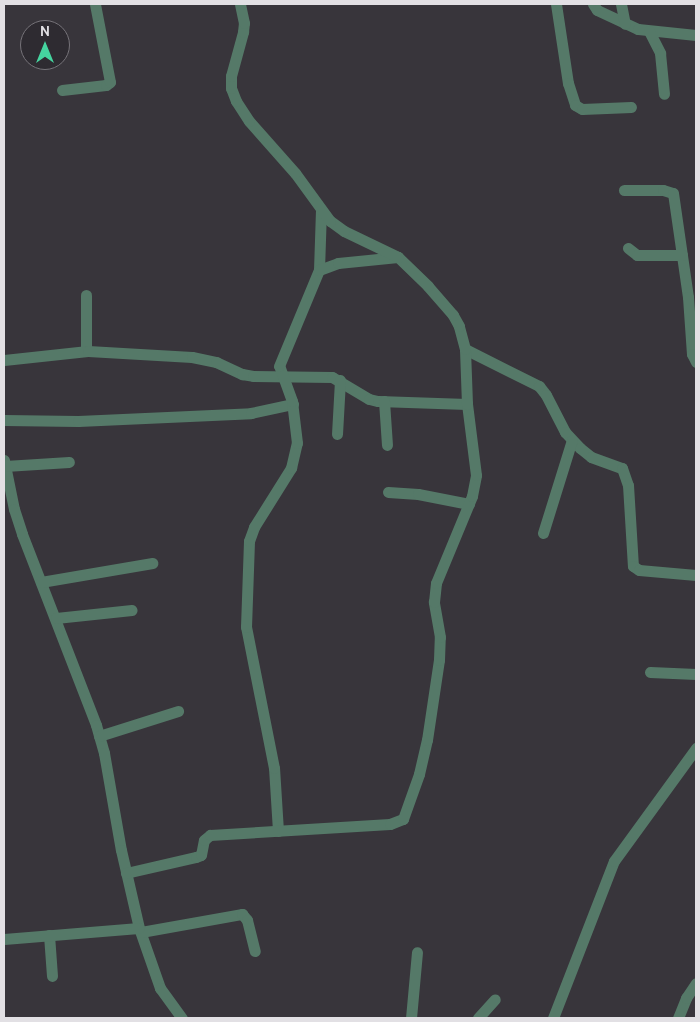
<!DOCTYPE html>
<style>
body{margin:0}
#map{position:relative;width:700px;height:1022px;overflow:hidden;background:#38353b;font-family:Cabin,sans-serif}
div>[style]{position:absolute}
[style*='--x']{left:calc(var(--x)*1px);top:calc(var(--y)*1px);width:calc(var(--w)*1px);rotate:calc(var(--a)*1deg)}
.minor>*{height:11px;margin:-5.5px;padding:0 5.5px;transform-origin:5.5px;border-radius:5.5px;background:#557968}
span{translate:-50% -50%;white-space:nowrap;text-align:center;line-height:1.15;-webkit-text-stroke:4.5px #2e2b31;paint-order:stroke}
.frame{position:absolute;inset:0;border:5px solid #e2e0e4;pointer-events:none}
.north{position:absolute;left:20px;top:20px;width:50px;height:50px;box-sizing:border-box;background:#2e2b31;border:1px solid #767379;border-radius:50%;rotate:0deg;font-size:14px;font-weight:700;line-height:20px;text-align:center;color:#e2e0e4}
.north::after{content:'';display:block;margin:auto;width:18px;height:22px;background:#45d49f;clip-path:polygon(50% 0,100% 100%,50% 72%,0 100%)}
</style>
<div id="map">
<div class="minor">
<div style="--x:556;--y:4;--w:80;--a:81.4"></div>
<div style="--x:568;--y:83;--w:23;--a:72"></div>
<div style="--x:575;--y:105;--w:8;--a:30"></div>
<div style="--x:582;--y:109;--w:49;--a:-2.3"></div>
<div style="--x:593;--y:4;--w:7;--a:56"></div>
<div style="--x:597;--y:10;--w:45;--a:24.9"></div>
<div style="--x:638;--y:29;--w:58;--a:5.9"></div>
<div style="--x:621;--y:4;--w:20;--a:79"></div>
<div style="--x:649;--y:31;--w:25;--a:63"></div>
<div style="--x:660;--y:53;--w:41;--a:84.4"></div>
<div style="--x:62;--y:90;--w:44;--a:-6.5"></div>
<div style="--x:106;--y:85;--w:5;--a:-37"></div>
<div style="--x:110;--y:82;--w:79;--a:-100.9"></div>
<div style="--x:624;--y:190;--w:39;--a:0"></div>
<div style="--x:663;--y:190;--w:10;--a:17"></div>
<div style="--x:673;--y:193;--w:105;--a:81.8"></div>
<div style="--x:688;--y:297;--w:57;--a:86"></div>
<div style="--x:692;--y:354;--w:9;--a:63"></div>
<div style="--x:628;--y:248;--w:11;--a:38"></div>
<div style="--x:637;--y:255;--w:45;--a:0"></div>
<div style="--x:319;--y:270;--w:59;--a:-88.1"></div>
<div style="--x:465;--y:349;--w:83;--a:26.6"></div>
<div style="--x:539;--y:386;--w:11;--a:52"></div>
<div style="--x:546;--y:395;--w:42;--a:62.8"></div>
<div style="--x:565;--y:432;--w:22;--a:47"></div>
<div style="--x:580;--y:448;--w:14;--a:39"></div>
<div style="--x:591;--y:457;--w:33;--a:20"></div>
<div style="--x:622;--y:468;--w:18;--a:71"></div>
<div style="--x:628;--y:485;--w:81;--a:86.5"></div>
<div style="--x:633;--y:566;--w:7;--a:34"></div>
<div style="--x:639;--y:570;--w:57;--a:5"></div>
<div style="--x:86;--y:351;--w:56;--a:-90"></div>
<div style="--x:4;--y:360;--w:84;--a:-6.1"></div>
<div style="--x:88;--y:351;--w:104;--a:3.3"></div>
<div style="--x:192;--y:357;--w:25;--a:12"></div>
<div style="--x:216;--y:362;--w:29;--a:25"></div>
<div style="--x:242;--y:374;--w:11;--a:10"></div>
<div style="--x:253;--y:376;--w:79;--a:0.7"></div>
<div style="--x:332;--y:377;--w:43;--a:30.7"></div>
<div style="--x:369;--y:399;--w:9;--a:13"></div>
<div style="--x:378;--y:401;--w:89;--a:1.9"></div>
<div style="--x:384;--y:401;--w:44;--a:86.1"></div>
<div style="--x:4;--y:420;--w:74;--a:0.8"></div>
<div style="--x:78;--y:421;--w:173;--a:-2.6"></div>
<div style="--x:251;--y:413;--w:43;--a:-12.1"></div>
<div style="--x:337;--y:434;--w:54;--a:-86.8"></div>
<div style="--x:4;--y:460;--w:50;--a:78.5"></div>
<div style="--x:14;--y:509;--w:26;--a:72"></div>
<div style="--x:22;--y:534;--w:205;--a:68.8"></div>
<div style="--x:96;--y:725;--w:29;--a:74"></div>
<div style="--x:104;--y:753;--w:98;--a:80.1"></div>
<div style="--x:121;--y:850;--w:80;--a:77"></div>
<div style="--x:139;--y:928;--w:64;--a:70.7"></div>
<div style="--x:160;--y:988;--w:37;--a:54"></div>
<div style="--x:5;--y:466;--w:64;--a:-3.6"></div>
<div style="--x:388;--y:492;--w:30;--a:4"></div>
<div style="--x:418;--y:494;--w:52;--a:11.1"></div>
<div style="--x:543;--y:533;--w:97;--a:-72.7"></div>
<div style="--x:41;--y:582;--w:113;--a:-9.7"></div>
<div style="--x:56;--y:618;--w:76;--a:-6"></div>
<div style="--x:650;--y:672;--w:46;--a:2.5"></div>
<div style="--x:99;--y:736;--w:83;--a:-17.6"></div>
<div style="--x:278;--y:831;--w:63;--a:-93.6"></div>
<div style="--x:274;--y:768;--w:144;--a:-101.2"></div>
<div style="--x:246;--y:627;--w:86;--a:-88"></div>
<div style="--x:249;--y:541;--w:15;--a:-70"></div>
<div style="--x:254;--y:527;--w:70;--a:-57.9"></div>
<div style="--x:291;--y:468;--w:26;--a:-77"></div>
<div style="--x:297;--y:443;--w:42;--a:-96.8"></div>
<div style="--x:292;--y:401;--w:37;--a:-110"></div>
<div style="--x:279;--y:366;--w:104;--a:-67.4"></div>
<div style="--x:319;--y:270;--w:20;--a:-20"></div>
<div style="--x:338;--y:263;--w:60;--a:-5.7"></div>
<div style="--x:126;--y:873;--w:72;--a:-12.9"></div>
<div style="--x:196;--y:857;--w:5;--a:-22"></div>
<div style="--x:201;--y:855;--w:15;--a:-79"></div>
<div style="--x:204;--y:840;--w:8;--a:-40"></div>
<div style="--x:210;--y:835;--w:180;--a:-3.5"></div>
<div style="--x:390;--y:824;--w:14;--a:-21"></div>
<div style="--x:403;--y:819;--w:48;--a:-70.4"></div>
<div style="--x:419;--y:774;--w:35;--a:-77"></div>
<div style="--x:427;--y:740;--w:81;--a:-81.5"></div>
<div style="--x:439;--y:660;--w:23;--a:-88"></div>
<div style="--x:440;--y:637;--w:36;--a:-100"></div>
<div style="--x:434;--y:602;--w:19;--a:-84"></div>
<div style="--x:436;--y:583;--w:94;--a:-67.5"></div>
<div style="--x:472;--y:496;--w:21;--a:-79"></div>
<div style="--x:476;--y:475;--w:72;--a:-97.2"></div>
<div style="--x:467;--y:404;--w:55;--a:-92.1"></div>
<div style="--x:465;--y:349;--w:24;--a:-105"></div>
<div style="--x:459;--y:326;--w:13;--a:-119"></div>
<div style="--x:453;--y:315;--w:38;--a:-131"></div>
<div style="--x:428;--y:286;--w:42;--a:-136"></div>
<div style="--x:398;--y:257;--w:60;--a:-154.3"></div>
<div style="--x:344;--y:231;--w:17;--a:-144"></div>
<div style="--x:330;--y:221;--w:59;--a:-126.1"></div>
<div style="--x:295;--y:173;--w:69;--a:-131.5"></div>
<div style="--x:249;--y:121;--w:24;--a:-123"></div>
<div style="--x:236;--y:101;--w:14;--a:-111"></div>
<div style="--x:231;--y:88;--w:12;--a:-90"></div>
<div style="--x:231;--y:76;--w:46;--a:-74.7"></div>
<div style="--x:243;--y:32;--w:9;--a:-84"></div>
<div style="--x:244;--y:23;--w:19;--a:-102"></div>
<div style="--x:141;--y:932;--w:103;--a:-10.1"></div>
<div style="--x:242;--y:914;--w:8;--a:50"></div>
<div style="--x:247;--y:920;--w:32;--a:76"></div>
<div style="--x:49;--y:935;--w:41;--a:85.8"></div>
<div style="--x:4;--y:939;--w:135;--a:-4.7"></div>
<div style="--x:411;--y:1018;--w:66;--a:-84.8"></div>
<div style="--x:478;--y:1018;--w:25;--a:-48"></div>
<div style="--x:553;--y:1018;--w:168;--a:-68.8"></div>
<div style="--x:614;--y:861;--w:140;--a:-54"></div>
<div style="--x:678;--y:1018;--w:22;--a:-68"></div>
<div style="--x:686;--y:998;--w:18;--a:-56"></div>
</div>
<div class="frame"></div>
<div class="north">N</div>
</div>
